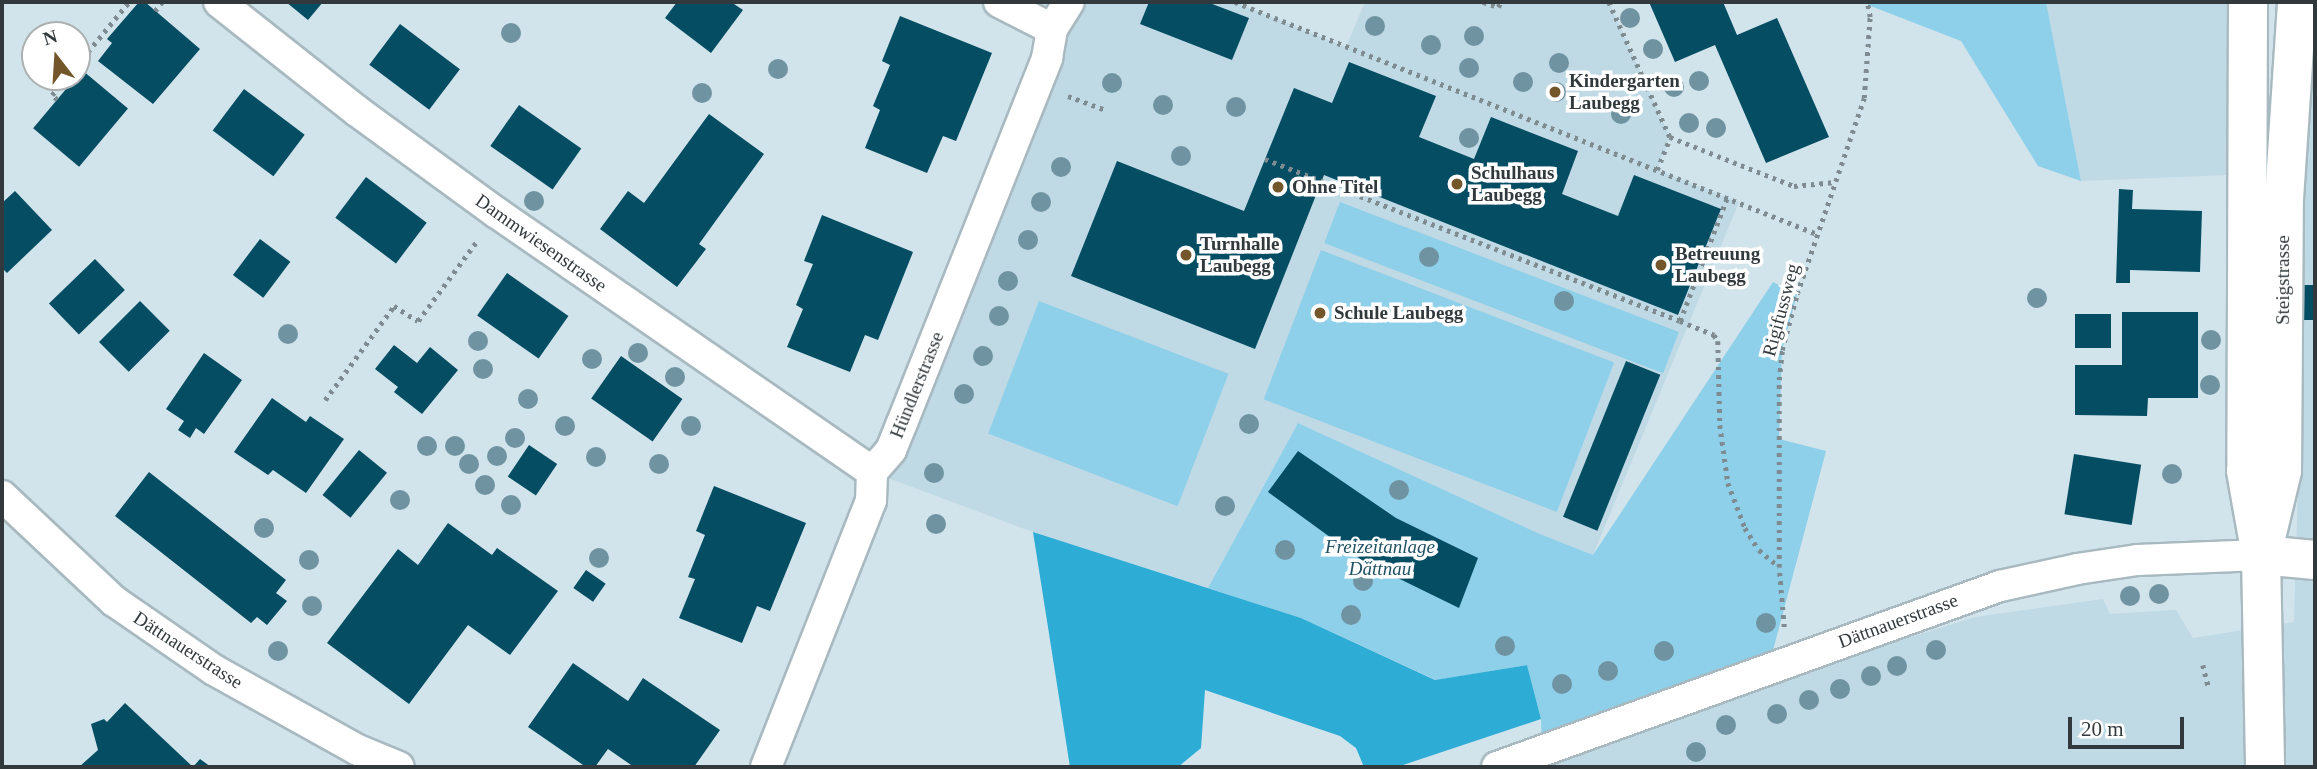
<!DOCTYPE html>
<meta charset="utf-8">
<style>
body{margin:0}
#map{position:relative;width:2317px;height:769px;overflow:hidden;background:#d1e3eb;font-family:"Times New Roman",serif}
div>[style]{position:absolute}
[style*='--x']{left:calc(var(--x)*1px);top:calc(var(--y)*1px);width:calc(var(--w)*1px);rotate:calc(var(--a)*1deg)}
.built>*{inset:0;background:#bfd9e5}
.green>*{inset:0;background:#8ed0ea;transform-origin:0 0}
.forest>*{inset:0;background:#2dacd6}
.building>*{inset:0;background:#044d63;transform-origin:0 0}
.path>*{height:4.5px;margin-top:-2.25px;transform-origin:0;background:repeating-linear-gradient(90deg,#7e8b90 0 3.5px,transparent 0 8.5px)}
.roads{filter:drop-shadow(2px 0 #a8b9c0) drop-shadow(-2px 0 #a8b9c0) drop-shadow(0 2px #a8b9c0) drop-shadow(0 -2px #a8b9c0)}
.minor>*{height:30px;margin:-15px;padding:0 15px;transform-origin:15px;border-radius:15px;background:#fff}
.secondary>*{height:38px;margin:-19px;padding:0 19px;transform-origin:19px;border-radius:19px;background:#fff}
.trees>*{width:20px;height:20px;margin:-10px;border-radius:50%;background:#7093a1}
.dots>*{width:19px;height:19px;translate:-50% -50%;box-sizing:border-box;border:4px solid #fff;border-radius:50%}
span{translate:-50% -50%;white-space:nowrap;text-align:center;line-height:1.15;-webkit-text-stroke:7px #fff;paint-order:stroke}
.poi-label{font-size:19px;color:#32393c;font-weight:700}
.left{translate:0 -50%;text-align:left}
.street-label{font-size:19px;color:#32393c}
.park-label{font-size:19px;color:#215264;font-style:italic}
.frame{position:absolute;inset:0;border:4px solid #32393c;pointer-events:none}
.north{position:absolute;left:21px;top:21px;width:70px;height:70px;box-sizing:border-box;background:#fff;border:2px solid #adb0b1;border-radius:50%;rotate:343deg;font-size:19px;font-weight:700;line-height:28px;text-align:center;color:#32393c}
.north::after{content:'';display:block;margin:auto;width:24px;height:32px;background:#73562a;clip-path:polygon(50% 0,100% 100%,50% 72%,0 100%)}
.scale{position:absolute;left:2068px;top:717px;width:116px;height:32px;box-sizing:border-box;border:4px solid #32393c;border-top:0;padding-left:9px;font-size:21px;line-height:24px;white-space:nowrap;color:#32393c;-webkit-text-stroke:5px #fff;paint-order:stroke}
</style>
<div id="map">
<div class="built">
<div style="clip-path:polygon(1069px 2px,1235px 2px,1346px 47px,1365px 2px,1609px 2px,1670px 137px,1657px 170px,1739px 202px,1593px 555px,1540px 534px,1298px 423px,1208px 588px,1033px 532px,872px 472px)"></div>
<div style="clip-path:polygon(2046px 2px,2248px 2px,2249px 174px,2081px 181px)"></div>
<div style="clip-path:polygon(2315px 2px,2315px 767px,1497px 767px,1975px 617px,2103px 599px,2110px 614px,2176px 610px,2193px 638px,2294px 622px,2298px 488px,2287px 147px)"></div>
</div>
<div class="green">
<div style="clip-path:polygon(1867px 2px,2046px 2px,2081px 181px,2038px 166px,1961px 41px,1868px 5px)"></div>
<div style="left:1340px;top:202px;width:363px;height:44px;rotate:21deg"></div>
<div style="left:1321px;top:250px;width:314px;height:160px;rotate:21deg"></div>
<div style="clip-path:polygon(1773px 282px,1797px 294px,1782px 350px,1779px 439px,1826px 451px,1768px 669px,1542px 751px,1541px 719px,1527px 665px,1436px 680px,1301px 618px,1208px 588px,1298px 423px,1540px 534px,1593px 555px)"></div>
<div style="left:1039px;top:301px;width:203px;height:142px;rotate:21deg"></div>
</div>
<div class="forest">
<div style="clip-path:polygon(1033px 532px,1301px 618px,1435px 680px,1527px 665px,1541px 719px,1397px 767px,1364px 767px,1356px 748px,1340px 736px,1205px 690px,1201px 748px,1178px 767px,1070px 767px)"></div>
</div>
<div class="building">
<div style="clip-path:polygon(139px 2px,145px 2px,200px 49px,153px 104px,98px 61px,112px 43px,107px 39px)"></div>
<div style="clip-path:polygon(286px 2px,323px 2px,308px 20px)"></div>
<div style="clip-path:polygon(677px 2px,731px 2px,743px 10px,711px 53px,665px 18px)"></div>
<div style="clip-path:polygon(1149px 2px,1207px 2px,1249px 18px,1232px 60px,1140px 24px)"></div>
<div style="clip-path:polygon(1649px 2px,1723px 2px,1737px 35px,1777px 18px,1829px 137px,1766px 163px,1715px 45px,1675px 62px)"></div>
<div style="clip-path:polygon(900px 16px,992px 53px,956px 141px,943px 136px,927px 173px,865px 148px,880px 110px,873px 106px,890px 65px,882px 61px)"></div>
<div style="left:400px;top:24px;width:75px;height:51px;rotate:37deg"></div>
<div style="clip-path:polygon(1349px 62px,1436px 96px,1419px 137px,1474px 159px,1491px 117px,1578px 151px,1562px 194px,1618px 216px,1634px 175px,1721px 209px,1678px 315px,1324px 175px,1255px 349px,1071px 276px,1117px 161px,1244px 211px,1294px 88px,1332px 103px)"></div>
<div style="left:82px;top:70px;width:60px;height:76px;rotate:40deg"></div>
<div style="left:244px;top:89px;width:76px;height:52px;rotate:37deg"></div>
<div style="left:519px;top:105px;width:76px;height:50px;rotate:35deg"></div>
<div style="clip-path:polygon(709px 114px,764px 154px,699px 244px,706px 249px,677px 287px,600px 229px,628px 191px,644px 203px)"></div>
<div style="left:366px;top:177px;width:76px;height:51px;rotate:37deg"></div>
<div style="clip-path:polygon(2119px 189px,2133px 190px,2132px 209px,2202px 211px,2200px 272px,2130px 270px,2130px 283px,2116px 283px)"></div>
<div style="clip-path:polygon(15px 191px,52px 230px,7px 273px,2px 268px,2px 203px)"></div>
<div style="clip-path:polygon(822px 215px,913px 252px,878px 340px,865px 335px,850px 372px,787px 347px,803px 309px,796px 305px,813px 264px,804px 261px)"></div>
<div style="left:260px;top:239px;width:38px;height:45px;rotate:37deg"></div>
<div style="left:95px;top:259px;width:43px;height:64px;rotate:46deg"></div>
<div style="left:507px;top:273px;width:75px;height:52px;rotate:35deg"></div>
<div style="left:2304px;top:285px;width:11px;height:35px"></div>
<div style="left:140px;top:301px;width:42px;height:58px;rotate:45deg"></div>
<div style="clip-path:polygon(2122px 312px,2198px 312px,2198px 398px,2148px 398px,2147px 416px,2075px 415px,2075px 365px,2122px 365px)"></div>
<div style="left:2111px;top:314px;width:34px;height:36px;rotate:90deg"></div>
<div style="clip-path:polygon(394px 345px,417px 363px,430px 347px,458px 370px,422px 414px,394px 392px,398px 387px,375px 369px)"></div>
<div style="clip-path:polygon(204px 353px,242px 380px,204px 434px,196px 428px,190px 438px,178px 430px,184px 421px,166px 409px)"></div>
<div style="left:621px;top:356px;width:75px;height:52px;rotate:35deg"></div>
<div style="left:1626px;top:361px;width:37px;height:168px;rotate:22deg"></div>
<div style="clip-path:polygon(272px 398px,306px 422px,310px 416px,344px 439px,306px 493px,273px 470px,268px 475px,234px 452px)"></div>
<div style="left:529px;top:445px;width:34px;height:38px;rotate:34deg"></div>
<div style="left:359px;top:450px;width:36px;height:58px;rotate:39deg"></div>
<div style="clip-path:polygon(1298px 451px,1396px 518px,1478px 558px,1459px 608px,1363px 561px,1268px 492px)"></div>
<div style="left:2074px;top:454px;width:68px;height:61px;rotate:9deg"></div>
<div style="clip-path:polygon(149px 472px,286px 580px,276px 593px,287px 601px,267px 625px,257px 617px,251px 623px,115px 516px)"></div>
<div style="clip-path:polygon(714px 486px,806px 523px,770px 611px,757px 606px,742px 643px,679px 618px,695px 579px,688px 577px,705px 535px,696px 531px)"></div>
<div style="clip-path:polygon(448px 523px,492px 555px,497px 548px,558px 591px,510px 655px,468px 625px,409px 704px,327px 643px,398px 549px,418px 565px)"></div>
<div style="left:586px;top:570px;width:24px;height:22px;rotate:35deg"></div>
<div style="clip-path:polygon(573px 663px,628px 701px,643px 678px,720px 730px,694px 767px,634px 767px,608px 749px,595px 767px,586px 767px,528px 727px)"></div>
<div style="clip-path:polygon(125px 703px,193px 767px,200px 759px,211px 767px,79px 767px,98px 750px,91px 724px,104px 719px,107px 722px)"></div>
</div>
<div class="path">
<div style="--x:1235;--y:2;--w:627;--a:21.73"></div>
<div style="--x:1483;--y:2;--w:16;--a:18"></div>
<div style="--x:1498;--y:7;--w:6;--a:-59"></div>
<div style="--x:1609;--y:2;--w:148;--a:65.7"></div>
<div style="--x:1670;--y:137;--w:133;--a:21.6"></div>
<div style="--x:1794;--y:186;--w:41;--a:-5.6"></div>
<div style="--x:155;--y:11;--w:11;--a:-52"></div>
<div style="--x:77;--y:65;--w:82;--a:-50.5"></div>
<div style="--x:1068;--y:96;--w:40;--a:20.2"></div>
<div style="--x:57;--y:100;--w:7;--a:-135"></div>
<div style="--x:52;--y:95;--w:23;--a:-50"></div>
<div style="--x:1265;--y:159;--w:445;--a:21.3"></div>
<div style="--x:1680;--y:321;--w:132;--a:-69.1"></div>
<div style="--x:1657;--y:170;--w:35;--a:-68"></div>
<div style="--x:1680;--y:321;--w:37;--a:22"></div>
<div style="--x:1714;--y:335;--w:7;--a:56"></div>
<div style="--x:1718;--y:341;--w:84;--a:88.6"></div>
<div style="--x:1720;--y:425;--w:59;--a:82.1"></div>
<div style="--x:1728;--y:483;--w:48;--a:69.3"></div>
<div style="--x:1745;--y:528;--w:26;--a:58"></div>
<div style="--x:1759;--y:550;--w:26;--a:40"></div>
<div style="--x:325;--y:400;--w:117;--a:-53.7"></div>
<div style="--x:394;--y:306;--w:28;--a:32"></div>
<div style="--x:418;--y:321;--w:99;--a:-53.6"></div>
<div style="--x:1784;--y:627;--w:60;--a:-94.8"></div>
<div style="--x:1779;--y:567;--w:187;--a:-90"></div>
<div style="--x:1779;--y:380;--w:30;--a:-84"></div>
<div style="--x:1782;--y:350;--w:58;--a:-75"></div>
<div style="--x:1797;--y:294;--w:207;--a:-71.1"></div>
<div style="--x:1864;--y:98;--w:81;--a:-85.8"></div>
<div style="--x:1870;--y:17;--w:15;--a:-101"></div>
<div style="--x:2203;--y:665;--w:21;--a:76"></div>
</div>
<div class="roads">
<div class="minor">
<div style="--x:219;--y:2;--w:176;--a:38.3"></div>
<div style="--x:357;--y:111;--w:173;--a:36.1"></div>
<div style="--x:497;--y:213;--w:456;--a:34.6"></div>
<div style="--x:999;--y:2;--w:59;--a:27"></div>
<div style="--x:2;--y:496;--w:154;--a:43.2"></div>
<div style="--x:114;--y:601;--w:121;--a:34.6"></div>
<div style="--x:214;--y:670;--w:165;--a:29.1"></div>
<div style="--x:358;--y:750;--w:44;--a:22.5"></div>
<div style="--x:766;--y:767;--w:286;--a:-68.5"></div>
<div style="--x:871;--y:501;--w:29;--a:-88"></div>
<div style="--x:872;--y:472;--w:29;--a:-49"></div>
<div style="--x:891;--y:450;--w:29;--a:-68"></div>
<div style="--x:902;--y:423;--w:393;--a:-68.3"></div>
<div style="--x:1047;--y:58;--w:29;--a:-80"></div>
<div style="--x:1052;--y:29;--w:32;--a:-58"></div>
<div style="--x:1497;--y:767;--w:535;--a:-19.79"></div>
<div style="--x:2000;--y:586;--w:79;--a:-12.4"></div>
<div style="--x:2077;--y:569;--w:61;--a:-8.5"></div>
<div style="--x:2137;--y:560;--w:124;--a:-2.3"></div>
</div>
<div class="secondary">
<div style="--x:2248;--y:2;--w:469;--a:90.2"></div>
<div style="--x:2246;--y:471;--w:85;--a:79.9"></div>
<div style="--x:2261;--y:555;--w:212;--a:88.9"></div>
<div style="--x:2263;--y:550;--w:81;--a:-76.5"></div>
<div style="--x:2282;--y:471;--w:272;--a:-89.6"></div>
<div style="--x:2284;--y:199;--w:197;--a:-86.2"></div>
<div style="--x:2261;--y:555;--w:54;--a:5.3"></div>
</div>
</div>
<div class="trees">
<div style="left:1630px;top:18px"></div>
<div style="left:1375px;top:26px"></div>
<div style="left:511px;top:33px"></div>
<div style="left:1474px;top:36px"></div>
<div style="left:1431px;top:45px"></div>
<div style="left:1653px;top:49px"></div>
<div style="left:1559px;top:63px"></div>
<div style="left:1469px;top:68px"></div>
<div style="left:778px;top:69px"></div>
<div style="left:1699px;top:81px"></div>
<div style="left:1523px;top:82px"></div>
<div style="left:1112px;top:83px"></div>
<div style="left:1674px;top:87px"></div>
<div style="left:1556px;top:92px"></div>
<div style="left:702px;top:93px"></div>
<div style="left:1163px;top:105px"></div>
<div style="left:1236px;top:107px"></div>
<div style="left:1621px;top:114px"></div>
<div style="left:1689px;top:123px"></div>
<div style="left:1716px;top:128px"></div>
<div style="left:1469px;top:138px"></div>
<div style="left:1181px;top:156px"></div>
<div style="left:1061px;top:167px"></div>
<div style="left:534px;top:201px"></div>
<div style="left:1041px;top:202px"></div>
<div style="left:1028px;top:240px"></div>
<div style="left:1429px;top:257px"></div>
<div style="left:1008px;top:281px"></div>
<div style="left:2037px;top:298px"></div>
<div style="left:1564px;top:301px"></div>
<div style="left:999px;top:316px"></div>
<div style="left:288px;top:334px"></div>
<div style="left:2211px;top:340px"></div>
<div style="left:478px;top:341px"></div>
<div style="left:638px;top:353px"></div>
<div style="left:983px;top:356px"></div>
<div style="left:592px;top:359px"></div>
<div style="left:483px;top:369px"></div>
<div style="left:675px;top:377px"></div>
<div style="left:2210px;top:385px"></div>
<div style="left:964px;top:394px"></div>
<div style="left:528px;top:399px"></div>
<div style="left:1249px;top:424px"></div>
<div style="left:565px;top:426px"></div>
<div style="left:691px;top:426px"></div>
<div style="left:515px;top:438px"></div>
<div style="left:427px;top:446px"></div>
<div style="left:455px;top:446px"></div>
<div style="left:497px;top:456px"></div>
<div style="left:596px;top:457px"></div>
<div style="left:469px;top:464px"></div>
<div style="left:659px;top:464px"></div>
<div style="left:934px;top:473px"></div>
<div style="left:2172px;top:474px"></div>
<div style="left:485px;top:485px"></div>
<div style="left:1399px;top:490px"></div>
<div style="left:400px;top:500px"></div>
<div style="left:511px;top:505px"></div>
<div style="left:1225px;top:506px"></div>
<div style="left:936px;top:524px"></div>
<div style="left:264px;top:528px"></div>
<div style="left:1285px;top:550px"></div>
<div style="left:599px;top:558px"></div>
<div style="left:309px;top:560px"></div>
<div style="left:1363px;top:581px"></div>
<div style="left:2159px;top:594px"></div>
<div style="left:2130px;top:596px"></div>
<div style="left:312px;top:606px"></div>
<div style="left:1351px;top:615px"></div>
<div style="left:1766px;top:623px"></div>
<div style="left:1505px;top:646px"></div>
<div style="left:1936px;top:650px"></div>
<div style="left:278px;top:651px"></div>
<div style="left:1664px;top:651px"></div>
<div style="left:1897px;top:666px"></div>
<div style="left:1608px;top:671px"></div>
<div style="left:1871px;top:676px"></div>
<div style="left:1562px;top:684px"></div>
<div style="left:1840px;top:689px"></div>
<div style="left:1809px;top:700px"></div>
<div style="left:1777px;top:714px"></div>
<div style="left:1726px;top:725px"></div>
<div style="left:1696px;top:752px"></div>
</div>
<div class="dots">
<div style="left:1555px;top:92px;background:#73562a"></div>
<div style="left:1457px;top:184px;background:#73562a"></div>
<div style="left:1278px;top:187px;background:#73562a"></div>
<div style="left:1186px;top:255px;background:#73562a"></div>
<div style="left:1661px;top:265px;background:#73562a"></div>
<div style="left:1320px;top:313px;background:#73562a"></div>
</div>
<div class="poi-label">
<span class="left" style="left:1569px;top:92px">Kindergarten<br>Laubegg</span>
<span class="left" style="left:1471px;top:184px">Schulhaus<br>Laubegg</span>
<span class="left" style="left:1292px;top:187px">Ohne Titel</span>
<span class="left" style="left:1200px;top:255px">Turnhalle<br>Laubegg</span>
<span class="left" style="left:1675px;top:265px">Betreuung<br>Laubegg</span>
<span class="left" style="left:1334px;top:313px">Schule Laubegg</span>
</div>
<div class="street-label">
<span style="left:541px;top:243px;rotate:35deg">Dammwiesenstrasse</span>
<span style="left:2283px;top:280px;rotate:-90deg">Steigstrasse</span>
<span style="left:1781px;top:310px;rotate:-75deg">Rigifussweg</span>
<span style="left:917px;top:385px;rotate:-68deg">Hündlerstrasse</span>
<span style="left:1898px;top:621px;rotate:-20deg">Dättnauerstrasse</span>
<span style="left:188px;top:650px;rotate:33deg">Dättnauerstrasse</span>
</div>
<div class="park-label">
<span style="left:1380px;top:558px">Freizeitanlage<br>Dättnau</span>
</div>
<div class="frame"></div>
<div class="north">N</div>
<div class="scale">20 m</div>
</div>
